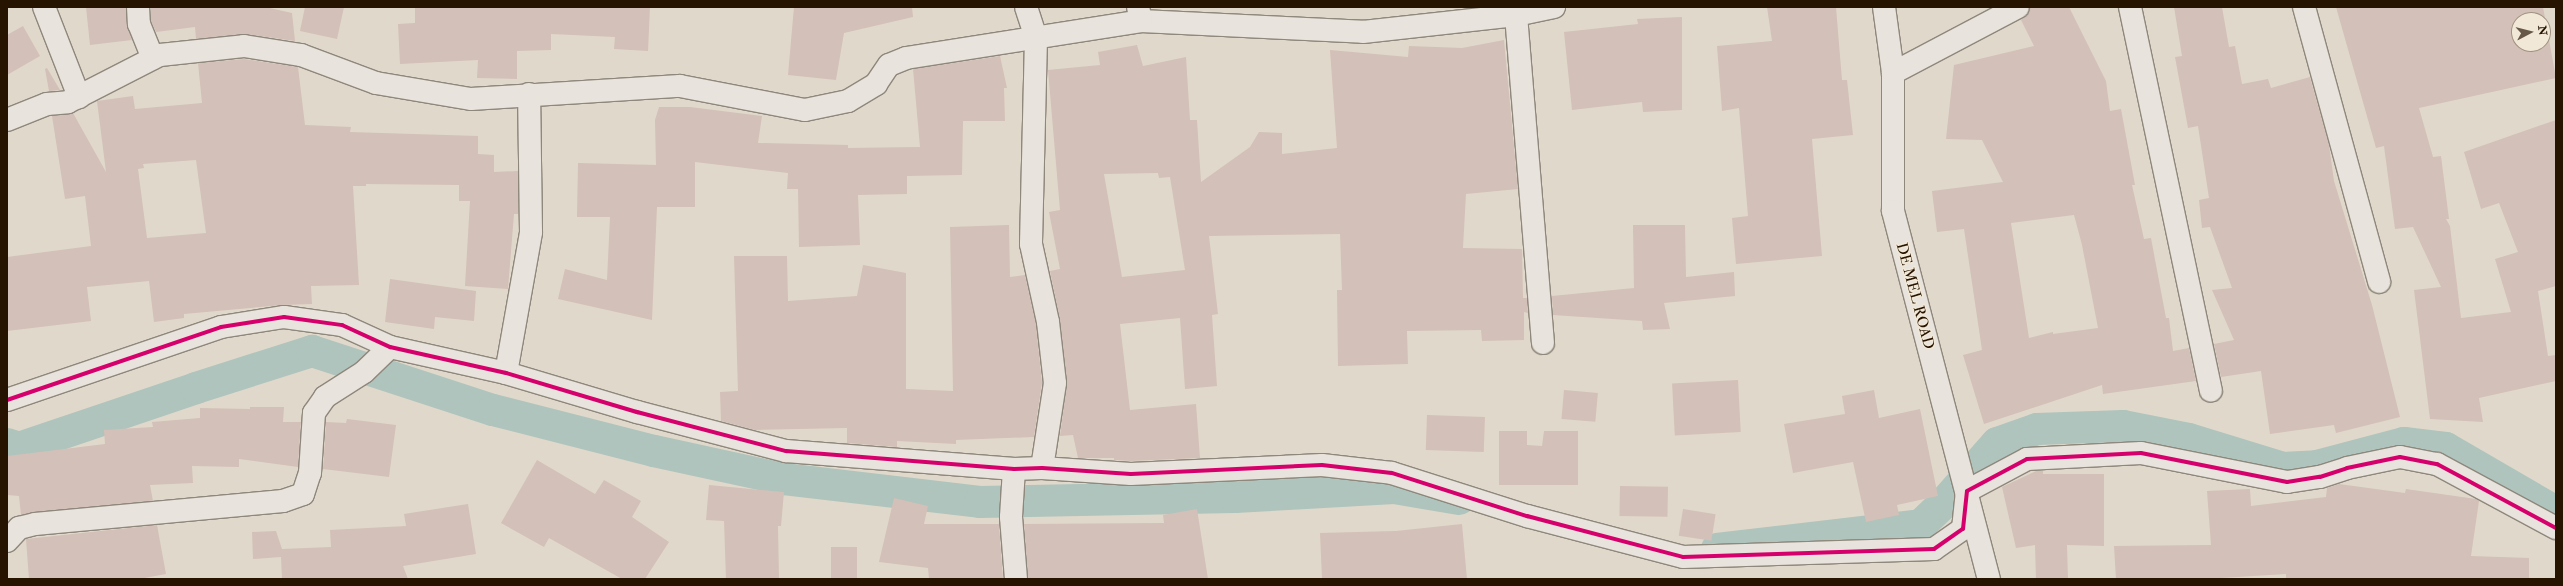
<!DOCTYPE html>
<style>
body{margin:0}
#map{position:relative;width:2563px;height:586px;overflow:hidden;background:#e0d8ca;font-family:"IM FELL Double Pica",serif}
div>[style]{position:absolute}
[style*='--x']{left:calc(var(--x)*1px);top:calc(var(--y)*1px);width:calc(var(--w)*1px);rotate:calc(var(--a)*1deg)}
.canal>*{height:32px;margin:-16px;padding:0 16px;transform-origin:16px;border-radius:16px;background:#aec4bd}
.building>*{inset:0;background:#d3c0b8;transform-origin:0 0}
.roads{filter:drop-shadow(1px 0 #8e877c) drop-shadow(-1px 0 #8e877c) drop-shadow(0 1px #8e877c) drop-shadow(0 -1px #8e877c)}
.street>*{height:22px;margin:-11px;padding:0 11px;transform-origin:11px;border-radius:11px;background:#e8e3dc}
.cycleway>*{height:4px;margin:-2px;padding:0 2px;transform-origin:2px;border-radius:2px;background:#d6006c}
span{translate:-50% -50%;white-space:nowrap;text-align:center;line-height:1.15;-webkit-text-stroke:3px #f1e8d7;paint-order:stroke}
.street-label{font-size:15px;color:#261300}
.frame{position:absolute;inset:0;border:8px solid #261300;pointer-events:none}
.north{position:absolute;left:2511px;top:12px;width:40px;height:40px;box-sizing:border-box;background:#f1e8d7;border:1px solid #a09381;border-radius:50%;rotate:83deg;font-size:11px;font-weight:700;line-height:16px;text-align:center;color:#261300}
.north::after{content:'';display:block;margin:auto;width:14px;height:18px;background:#675847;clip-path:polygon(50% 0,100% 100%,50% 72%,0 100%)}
</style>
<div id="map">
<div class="canal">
<div style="--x:7;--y:444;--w:13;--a:18"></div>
<div style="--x:19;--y:448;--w:187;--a:-18.7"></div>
<div style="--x:196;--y:388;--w:122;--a:-17.7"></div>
<div style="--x:312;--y:351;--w:190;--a:18.1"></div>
<div style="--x:493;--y:410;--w:166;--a:14.3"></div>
<div style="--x:654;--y:451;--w:133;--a:12.2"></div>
<div style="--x:784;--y:479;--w:197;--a:6.7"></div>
<div style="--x:980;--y:502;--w:255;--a:-1.1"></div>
<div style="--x:1235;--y:497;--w:159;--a:-3.2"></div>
<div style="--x:1394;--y:488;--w:66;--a:9.6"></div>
<div style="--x:1717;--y:549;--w:205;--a:-6.7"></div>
<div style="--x:1921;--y:525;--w:30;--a:-44"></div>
<div style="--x:1943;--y:504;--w:81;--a:-48.5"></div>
<div style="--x:1997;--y:443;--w:42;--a:-19.3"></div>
<div style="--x:2037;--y:429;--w:86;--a:-2"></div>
<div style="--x:2123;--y:426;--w:67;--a:11.1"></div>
<div style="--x:2189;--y:439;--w:98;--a:17.1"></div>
<div style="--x:2283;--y:468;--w:34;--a:-3"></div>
<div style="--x:2317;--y:466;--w:90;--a:-14.8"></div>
<div style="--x:2404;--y:443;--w:42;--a:6.8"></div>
<div style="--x:2446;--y:448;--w:127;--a:30.2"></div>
</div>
<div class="building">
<div style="clip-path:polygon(86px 7px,126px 7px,127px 25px,132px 40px,90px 45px)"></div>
<div style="clip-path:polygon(151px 7px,265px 7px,292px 13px,295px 41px,246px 34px,196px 39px,195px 27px,156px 32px,151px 21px)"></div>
<div style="clip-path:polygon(305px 7px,344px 7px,337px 39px,300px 31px)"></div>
<div style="clip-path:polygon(415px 7px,650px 7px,648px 51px,614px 49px,615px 37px,551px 34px,551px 50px,517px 51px,517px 79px,477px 78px,478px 60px,400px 64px,398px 24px,415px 23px)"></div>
<div style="clip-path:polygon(794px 7px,912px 7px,913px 17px,844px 33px,836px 80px,788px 75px)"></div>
<div style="clip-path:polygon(1767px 7px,1836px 7px,1842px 80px,1847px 80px,1853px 135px,1812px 139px,1822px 256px,1736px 264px,1732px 218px,1748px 216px,1739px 108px,1722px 111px,1717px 46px,1772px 41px)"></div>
<div style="clip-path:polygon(evenodd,2030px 7px,2069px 7px,2106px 81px,2110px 111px,2121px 109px,2135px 185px,2132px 185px,2144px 239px,2151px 238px,2166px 318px,2169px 318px,2173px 351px,2189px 348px,2196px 381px,2103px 394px,2102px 385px,1984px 424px,1963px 355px,1982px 350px,1964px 229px,1937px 232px,1932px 191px,2003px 182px,1982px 140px,1946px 139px,1954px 65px,2034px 46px,2021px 20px,2028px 14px,2030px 7px,2074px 215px,2082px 245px,2098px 328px,2053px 334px,2053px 332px,2029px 338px,2011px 223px,2074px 215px)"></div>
<div style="clip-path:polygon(2174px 7px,2222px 7px,2229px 47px,2235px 46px,2242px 84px,2268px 79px,2271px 88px,2310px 77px,2329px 145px,2334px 181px,2372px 305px,2400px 417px,2336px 433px,2334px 425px,2270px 434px,2261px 371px,2221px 377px,2214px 344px,2234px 340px,2212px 290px,2232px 288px,2210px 227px,2202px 228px,2199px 200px,2209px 198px,2198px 126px,2188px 128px,2175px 57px,2182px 56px)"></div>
<div style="clip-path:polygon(evenodd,2336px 7px,2543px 7px,2556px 78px,2419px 108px,2433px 157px,2441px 156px,2449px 219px,2446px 219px,2450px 226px,2461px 318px,2511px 312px,2495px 259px,2518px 252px,2499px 203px,2481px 209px,2464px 152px,2556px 120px,2556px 286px,2538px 291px,2548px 356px,2556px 355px,2556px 381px,2479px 398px,2483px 422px,2430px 419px,2414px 290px,2441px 287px,2413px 227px,2395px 229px,2384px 146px,2376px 148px,2336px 7px,2519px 20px,2543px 20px,2543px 44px,2519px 44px,2519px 20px)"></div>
<div style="clip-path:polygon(1682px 17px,1682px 110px,1643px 112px,1642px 102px,1572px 110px,1564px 32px,1638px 24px,1637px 19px)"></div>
<div style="clip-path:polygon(23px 26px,40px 56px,7px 75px,7px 35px)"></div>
<div style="clip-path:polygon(evenodd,1504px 40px,1518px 189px,1466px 194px,1463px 248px,1522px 249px,1523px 298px,1527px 298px,1528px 313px,1524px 312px,1524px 340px,1482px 341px,1481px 330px,1407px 331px,1408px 364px,1338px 366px,1337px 290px,1342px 290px,1340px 234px,1209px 236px,1218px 314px,1212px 315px,1217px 386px,1185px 389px,1180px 318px,1120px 324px,1130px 410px,1196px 404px,1200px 458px,1131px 461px,1114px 460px,1114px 458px,1078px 458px,1073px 435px,1060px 436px,1067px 382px,1060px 320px,1050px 271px,1060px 269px,1049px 212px,1060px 210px,1048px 70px,1100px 65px,1098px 52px,1137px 45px,1143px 66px,1186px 57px,1190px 120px,1197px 120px,1201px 182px,1250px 147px,1259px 132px,1282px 133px,1282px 154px,1337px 148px,1330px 50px,1408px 57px,1409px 46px,1462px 48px,1504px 40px,1158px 173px,1159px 178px,1170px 177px,1185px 270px,1122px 277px,1104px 174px,1158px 173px)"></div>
<div style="clip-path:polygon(1000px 56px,1007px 88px,1004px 88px,1005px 121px,963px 121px,962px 175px,907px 176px,907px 194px,858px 195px,860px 245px,799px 247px,798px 189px,787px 189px,788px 173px,695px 162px,695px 207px,657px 207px,652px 320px,558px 299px,565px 269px,607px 280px,610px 217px,577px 217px,578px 163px,656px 165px,655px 120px,659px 107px,690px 107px,762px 116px,758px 143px,848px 145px,848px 148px,920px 147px,913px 69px)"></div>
<div style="clip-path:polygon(evenodd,244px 59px,298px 67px,305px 125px,351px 127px,350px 132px,478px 136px,478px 154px,494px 155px,494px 172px,518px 171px,518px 214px,514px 214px,508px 289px,465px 286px,470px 201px,459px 201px,459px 185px,366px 184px,366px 186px,353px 186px,359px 285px,311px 286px,312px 304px,282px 305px,184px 314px,184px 318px,154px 322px,149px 281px,87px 287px,91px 321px,7px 331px,7px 257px,91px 246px,85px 196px,65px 199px,52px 116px,73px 113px,106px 172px,97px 101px,133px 96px,135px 109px,202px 103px,198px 63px,244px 59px,196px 160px,206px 233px,147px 238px,138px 169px,144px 168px,143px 164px,196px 160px)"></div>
<div style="clip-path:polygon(47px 68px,60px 90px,49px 91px,45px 69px)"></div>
<div style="clip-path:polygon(1009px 225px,1010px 277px,1025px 275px,1036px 324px,1042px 383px,1034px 437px,956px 440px,956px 444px,897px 441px,897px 447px,847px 443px,847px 428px,755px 430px,721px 421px,720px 392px,738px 391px,734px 256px,787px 256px,788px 301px,857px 296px,863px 265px,906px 273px,906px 389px,953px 391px,950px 227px)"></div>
<div style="clip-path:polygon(1633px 225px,1685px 225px,1686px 277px,1734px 272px,1735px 296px,1664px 303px,1670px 329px,1643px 330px,1642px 321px,1553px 315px,1552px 296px,1634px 288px)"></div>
<div style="clip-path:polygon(390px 279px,476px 291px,474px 321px,435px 317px,434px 329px,385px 322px)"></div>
<div style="left:1738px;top:380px;width:52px;height:66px;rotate:87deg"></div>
<div style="left:1564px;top:390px;width:34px;height:29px;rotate:5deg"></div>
<div style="clip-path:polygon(1874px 390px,1879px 418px,1920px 409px,1938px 496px,1897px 505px,1899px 515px,1866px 522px,1853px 462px,1793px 473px,1784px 424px,1845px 414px,1842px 396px)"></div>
<div style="clip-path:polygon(250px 407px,284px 407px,283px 422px,301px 422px,298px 467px,239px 459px,239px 467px,192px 466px,193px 483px,150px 485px,153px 501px,21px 515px,19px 496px,7px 495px,7px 456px,105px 444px,104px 430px,153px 427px,152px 422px,200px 418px,200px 408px,250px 409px)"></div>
<div style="left:1427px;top:415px;width:58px;height:35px;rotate:2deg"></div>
<div style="clip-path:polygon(347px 419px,396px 425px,389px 477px,323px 469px,326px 422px,346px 423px)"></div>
<div style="clip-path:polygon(1499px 431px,1527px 431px,1527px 445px,1542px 446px,1544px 431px,1578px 431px,1578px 485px,1499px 485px)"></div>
<div style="clip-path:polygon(537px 460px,595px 494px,604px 480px,641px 501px,632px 517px,669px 542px,645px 579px,622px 579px,549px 538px,544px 547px,501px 523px)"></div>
<div style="clip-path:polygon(2036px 471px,2043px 471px,2043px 474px,2104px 474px,2104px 546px,2067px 545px,2068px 579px,2036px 579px,2035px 545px,2016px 548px,2002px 487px)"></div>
<div style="clip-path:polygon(2339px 484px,2405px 493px,2406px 489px,2476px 499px,2479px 501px,2471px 556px,2529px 558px,2529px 579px,2286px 579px,2286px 574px,2205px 579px,2116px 579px,2114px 546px,2211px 545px,2207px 491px,2250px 489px,2251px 506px,2326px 497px,2327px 488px)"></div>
<div style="clip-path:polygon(709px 485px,784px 492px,781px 526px,778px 526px,779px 579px,726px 579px,724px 521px,706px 520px)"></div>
<div style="left:1620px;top:486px;width:48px;height:30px;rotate:1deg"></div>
<div style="clip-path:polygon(894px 498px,928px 506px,924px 524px,999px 524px,1003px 579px,929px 579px,928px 568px,879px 562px)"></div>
<div style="clip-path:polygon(468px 504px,476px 554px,403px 566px,408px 579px,282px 579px,281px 557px,253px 559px,252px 532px,276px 531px,282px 549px,331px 547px,330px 530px,406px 526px,404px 514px)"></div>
<div style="clip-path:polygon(1197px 509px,1208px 579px,1028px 579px,1024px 524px,1164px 523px,1163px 515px)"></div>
<div style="left:1683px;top:509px;width:33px;height:27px;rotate:9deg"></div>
<div style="clip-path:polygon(1462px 524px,1467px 579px,1322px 579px,1320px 533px,1396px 531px)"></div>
<div style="clip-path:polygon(157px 525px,166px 574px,139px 579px,29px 579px,26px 539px)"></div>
<div style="left:857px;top:547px;width:32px;height:26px;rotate:90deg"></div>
</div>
<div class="roads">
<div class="street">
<div style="--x:44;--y:7;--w:97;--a:68.7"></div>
<div style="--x:138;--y:7;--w:17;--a:87"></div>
<div style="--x:139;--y:24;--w:37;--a:68"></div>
<div style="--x:1026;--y:7;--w:33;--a:72"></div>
<div style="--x:1036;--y:38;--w:206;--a:91.4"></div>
<div style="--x:1031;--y:244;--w:80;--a:77.7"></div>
<div style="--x:1048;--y:322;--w:61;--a:83.5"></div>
<div style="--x:1055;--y:383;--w:86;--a:98.7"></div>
<div style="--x:1884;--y:7;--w:67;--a:82.2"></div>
<div style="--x:1893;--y:73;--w:138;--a:90"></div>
<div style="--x:1893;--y:211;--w:380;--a:75.4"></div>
<div style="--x:2130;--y:7;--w:392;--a:78.1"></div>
<div style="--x:2304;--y:7;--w:285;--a:74.7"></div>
<div style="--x:1516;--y:15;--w:329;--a:85.3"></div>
<div style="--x:1141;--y:21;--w:222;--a:2.8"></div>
<div style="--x:1363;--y:32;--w:154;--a:-6.3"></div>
<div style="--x:1516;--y:15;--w:39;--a:-12"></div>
<div style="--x:1893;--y:73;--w:141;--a:-27.8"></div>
<div style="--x:7;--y:120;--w:43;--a:-21.8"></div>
<div style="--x:47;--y:104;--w:21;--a:-5"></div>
<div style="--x:68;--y:102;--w:103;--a:-27.1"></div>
<div style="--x:160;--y:55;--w:84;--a:-6.1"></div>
<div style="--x:244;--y:46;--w:58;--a:9"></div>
<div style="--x:301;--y:55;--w:80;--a:20.5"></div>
<div style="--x:376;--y:83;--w:96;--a:9.6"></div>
<div style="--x:471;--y:99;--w:209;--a:-3.6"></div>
<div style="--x:680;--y:86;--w:127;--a:10.9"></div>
<div style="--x:805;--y:110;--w:44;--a:-11.8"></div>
<div style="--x:848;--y:101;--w:33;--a:-31"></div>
<div style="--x:876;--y:84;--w:23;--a:-56"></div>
<div style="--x:889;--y:65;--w:18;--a:-22"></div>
<div style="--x:906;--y:58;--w:238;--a:-8.9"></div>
<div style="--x:1141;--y:21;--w:14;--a:-102"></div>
<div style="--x:506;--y:373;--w:143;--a:-79.9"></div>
<div style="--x:531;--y:232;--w:138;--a:-90.8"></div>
<div style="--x:7;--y:400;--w:226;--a:-18.8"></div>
<div style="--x:221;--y:327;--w:64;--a:-9"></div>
<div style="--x:284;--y:317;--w:59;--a:7.9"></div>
<div style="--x:342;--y:325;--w:53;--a:24.6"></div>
<div style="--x:390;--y:347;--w:119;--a:12.6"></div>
<div style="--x:506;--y:373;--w:137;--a:16.6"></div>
<div style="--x:637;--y:412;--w:154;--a:14.7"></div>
<div style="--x:786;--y:451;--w:229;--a:4.5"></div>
<div style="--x:1014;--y:469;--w:28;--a:-2"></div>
<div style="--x:1042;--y:468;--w:89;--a:3.9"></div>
<div style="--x:1131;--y:474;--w:191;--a:-2.7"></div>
<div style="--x:1322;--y:465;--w:70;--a:6.5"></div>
<div style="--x:1392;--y:473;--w:142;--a:17.7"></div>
<div style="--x:1527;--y:516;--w:161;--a:14.7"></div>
<div style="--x:1683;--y:557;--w:251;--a:-1.8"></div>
<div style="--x:1934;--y:549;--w:35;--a:-35"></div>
<div style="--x:1963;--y:529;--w:38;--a:-84"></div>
<div style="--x:1967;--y:491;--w:68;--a:-28.1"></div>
<div style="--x:2027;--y:459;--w:114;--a:-3"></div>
<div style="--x:2141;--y:453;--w:149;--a:11.2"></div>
<div style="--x:2287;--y:482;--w:33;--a:-9"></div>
<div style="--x:2320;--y:477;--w:28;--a:-18"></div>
<div style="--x:2347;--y:468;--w:54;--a:-11.7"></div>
<div style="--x:2400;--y:457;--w:38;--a:11"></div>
<div style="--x:2437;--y:464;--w:135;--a:28.3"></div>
<div style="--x:1014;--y:469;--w:48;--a:93.6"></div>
<div style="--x:1011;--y:517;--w:62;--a:85.4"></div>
<div style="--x:7;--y:541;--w:18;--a:-47"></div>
<div style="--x:19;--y:528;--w:16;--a:-14"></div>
<div style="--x:35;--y:524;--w:249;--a:-5.3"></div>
<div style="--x:283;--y:501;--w:21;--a:-19"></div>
<div style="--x:303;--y:494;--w:22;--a:-72"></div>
<div style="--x:310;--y:473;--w:60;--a:-86.2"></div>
<div style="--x:314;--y:413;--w:19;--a:-55"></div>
<div style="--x:325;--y:397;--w:46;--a:-32.7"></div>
<div style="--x:364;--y:372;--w:36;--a:-44"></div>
</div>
</div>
<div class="cycleway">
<div style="--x:7;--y:400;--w:226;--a:-18.8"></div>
<div style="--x:221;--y:327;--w:64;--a:-9"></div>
<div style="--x:284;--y:317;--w:59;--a:7.9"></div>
<div style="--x:342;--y:325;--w:53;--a:24.6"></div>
<div style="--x:390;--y:347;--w:119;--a:12.6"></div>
<div style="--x:506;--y:373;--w:137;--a:16.6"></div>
<div style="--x:637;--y:412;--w:154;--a:14.7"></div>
<div style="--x:786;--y:451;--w:229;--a:4.5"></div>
<div style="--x:1014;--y:469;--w:28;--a:-2"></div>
<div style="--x:1042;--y:468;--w:89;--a:3.9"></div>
<div style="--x:1131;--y:474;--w:191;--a:-2.7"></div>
<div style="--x:1322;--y:465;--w:70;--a:6.5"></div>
<div style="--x:1392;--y:473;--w:142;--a:17.7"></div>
<div style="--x:1527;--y:516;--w:161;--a:14.7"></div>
<div style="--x:1683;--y:557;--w:251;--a:-1.8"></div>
<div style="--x:1934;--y:549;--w:35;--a:-35"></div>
<div style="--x:1963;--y:529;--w:38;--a:-84"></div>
<div style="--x:1967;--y:491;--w:68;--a:-28.1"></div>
<div style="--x:2027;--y:459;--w:114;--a:-3"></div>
<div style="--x:2141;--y:453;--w:149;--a:11.2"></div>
<div style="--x:2287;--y:482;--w:33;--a:-9"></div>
<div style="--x:2320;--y:477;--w:28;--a:-18"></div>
<div style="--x:2347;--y:468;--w:54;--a:-11.7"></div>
<div style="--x:2400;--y:457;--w:38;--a:11"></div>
<div style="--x:2437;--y:464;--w:135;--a:28.3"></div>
</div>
<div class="street-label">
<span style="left:1915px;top:296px;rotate:75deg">DE MEL ROAD</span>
</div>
<div class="frame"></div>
<div class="north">N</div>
</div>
